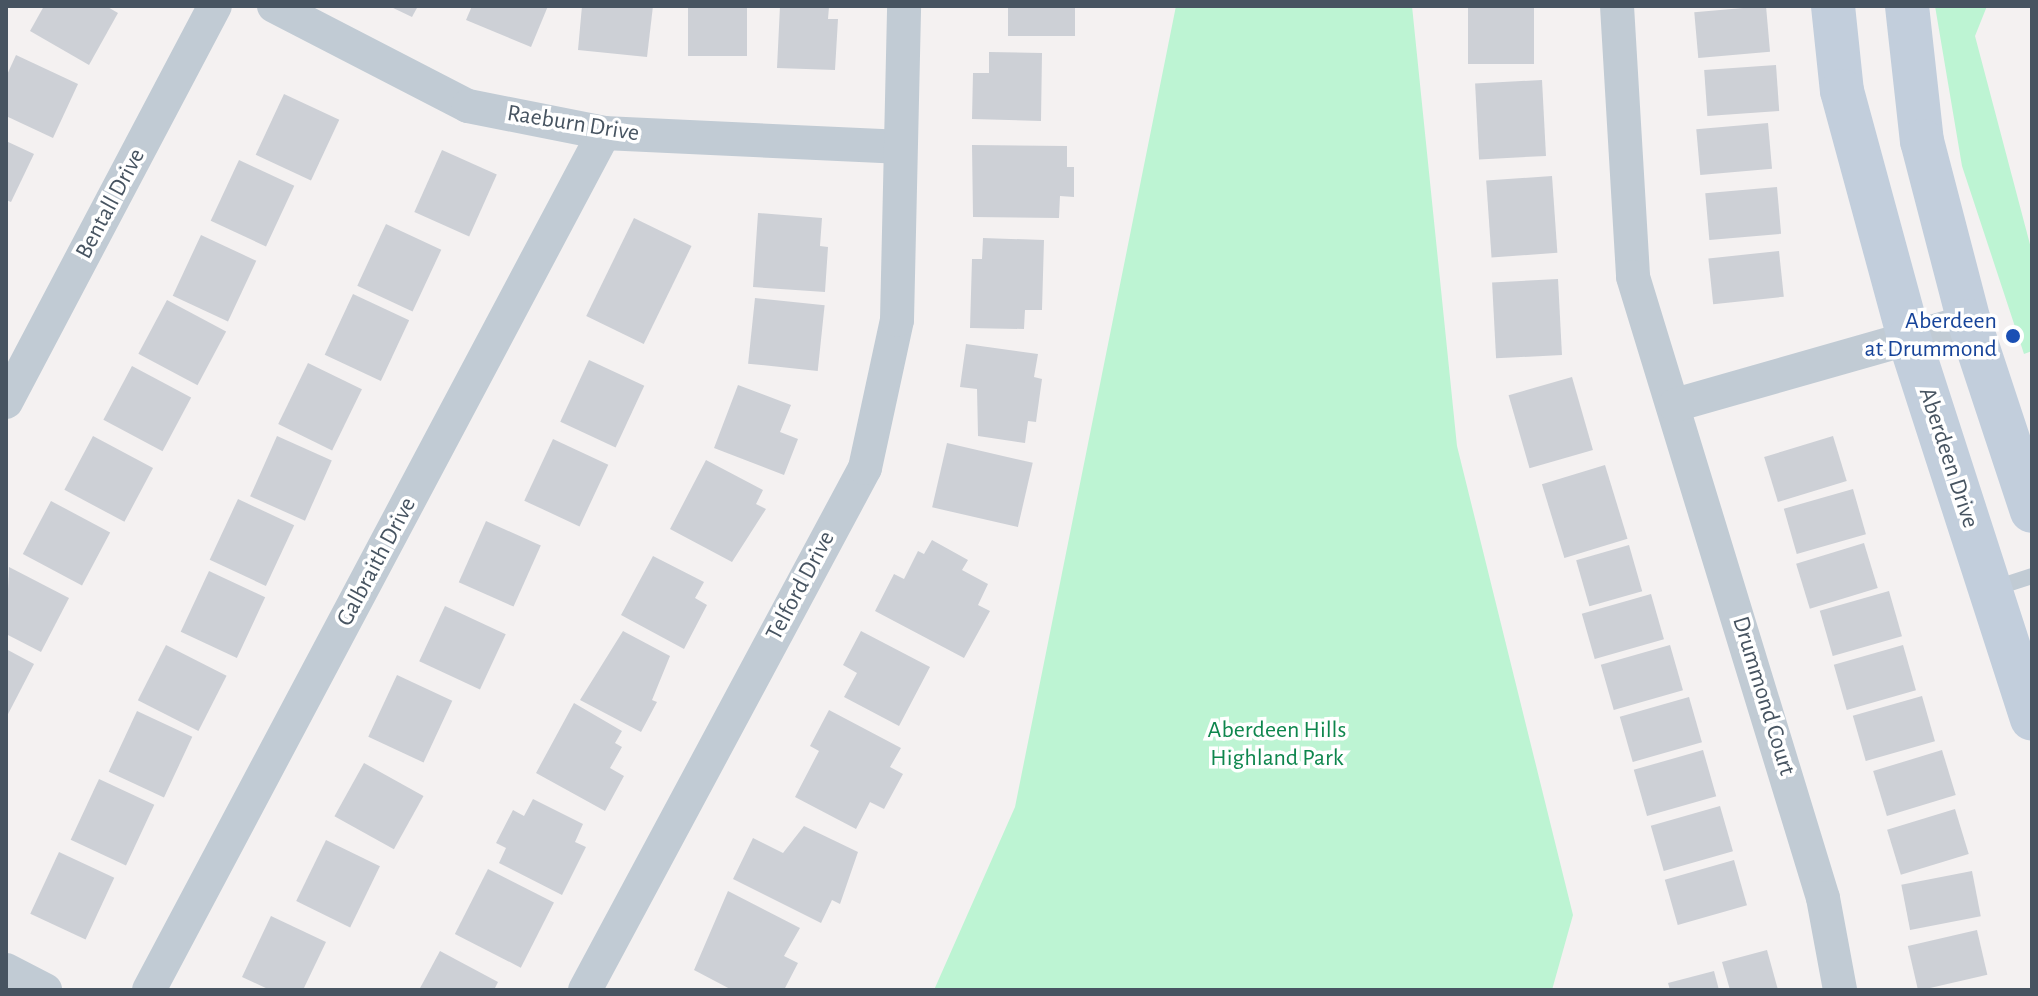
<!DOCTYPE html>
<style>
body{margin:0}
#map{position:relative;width:2038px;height:996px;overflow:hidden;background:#f4f1f1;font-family:"Alegreya Sans",sans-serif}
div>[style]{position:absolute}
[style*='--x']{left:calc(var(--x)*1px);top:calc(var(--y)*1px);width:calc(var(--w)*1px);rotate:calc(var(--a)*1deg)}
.green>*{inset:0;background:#bdf4d3}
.building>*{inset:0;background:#cdd0d6;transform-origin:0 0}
.lane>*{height:16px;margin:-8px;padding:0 8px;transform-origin:8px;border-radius:8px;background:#c1cbd4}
.street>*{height:34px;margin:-17px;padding:0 17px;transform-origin:17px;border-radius:17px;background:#c1cbd4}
.secondary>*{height:44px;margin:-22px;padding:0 22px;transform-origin:22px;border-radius:22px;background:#c2cedc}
.dots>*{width:22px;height:22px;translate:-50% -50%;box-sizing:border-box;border:4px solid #fff;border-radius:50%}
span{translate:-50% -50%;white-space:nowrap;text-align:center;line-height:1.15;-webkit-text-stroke:7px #fff;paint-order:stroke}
.street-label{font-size:24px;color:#475461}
.transit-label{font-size:24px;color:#164399}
.right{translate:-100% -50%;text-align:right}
.park-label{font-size:24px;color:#0e864d}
.frame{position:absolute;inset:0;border:8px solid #475461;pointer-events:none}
</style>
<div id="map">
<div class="green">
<div style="clip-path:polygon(1176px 6px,1412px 6px,1457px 446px,1573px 915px,1552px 990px,934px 990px,1015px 807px)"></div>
<div style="clip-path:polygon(1935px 6px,1987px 6px,1975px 36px,2032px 252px,2032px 351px,2024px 354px,1962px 166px)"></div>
</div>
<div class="building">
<div style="clip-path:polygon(44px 6px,106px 6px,118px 13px,89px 65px,30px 31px)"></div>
<div style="clip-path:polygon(389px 6px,418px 6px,412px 17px)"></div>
<div style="clip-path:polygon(472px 6px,548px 6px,531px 47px,466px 20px)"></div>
<div style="clip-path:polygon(582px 6px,653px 6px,647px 57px,578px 50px)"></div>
<div style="left:688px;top:6px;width:59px;height:50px"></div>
<div style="clip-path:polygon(780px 6px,829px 7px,828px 19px,838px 19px,835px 70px,777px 68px)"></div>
<div style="left:1008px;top:6px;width:67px;height:30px"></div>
<div style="left:1468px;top:6px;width:66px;height:58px"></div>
<div style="left:1766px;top:6px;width:46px;height:72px;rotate:85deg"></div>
<div style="clip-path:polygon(989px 52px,1042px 53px,1041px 121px,972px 119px,973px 73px,989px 73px)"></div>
<div style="clip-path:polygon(16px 55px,78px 84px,53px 138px,6px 116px,6px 77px)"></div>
<div style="left:1776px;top:65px;width:46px;height:72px;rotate:86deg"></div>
<div style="left:1542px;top:80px;width:76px;height:67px;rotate:87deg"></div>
<div style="left:284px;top:94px;width:61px;height:67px;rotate:25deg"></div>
<div style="left:1768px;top:123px;width:46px;height:72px;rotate:85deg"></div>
<div style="clip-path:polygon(6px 141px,34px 154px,11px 202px,6px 200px)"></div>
<div style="clip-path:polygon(972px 145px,1067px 146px,1067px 167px,1074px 167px,1074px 197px,1060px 196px,1059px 218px,973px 217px)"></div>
<div style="left:442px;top:150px;width:60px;height:68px;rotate:24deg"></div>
<div style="left:239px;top:160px;width:61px;height:67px;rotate:25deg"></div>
<div style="left:1552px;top:176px;width:77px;height:66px;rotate:86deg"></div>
<div style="left:1777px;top:187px;width:47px;height:72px;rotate:85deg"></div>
<div style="clip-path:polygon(758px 213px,822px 218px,820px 246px,828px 247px,825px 292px,753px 287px)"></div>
<div style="left:634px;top:218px;width:64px;height:109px;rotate:26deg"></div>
<div style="left:386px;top:224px;width:61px;height:68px;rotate:25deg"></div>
<div style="left:201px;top:235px;width:61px;height:67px;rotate:25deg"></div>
<div style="clip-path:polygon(983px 238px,1044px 240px,1042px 310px,1025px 310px,1024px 329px,970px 328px,972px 259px,982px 259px)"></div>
<div style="left:1779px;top:251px;width:46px;height:71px;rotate:84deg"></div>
<div style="left:1558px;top:279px;width:76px;height:66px;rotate:87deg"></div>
<div style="left:353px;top:294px;width:62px;height:67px;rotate:25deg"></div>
<div style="left:755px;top:298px;width:70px;height:66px;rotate:6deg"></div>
<div style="left:167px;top:300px;width:67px;height:61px;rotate:28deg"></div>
<div style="clip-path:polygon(966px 344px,1038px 354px,1034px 377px,1042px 379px,1036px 422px,1028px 421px,1025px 443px,978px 436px,977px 389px,960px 387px)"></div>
<div style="left:589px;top:360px;width:61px;height:68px;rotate:25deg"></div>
<div style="left:308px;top:363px;width:60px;height:68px;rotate:26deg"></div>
<div style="left:132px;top:366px;width:67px;height:61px;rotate:28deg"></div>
<div style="left:1572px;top:377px;width:76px;height:66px;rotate:74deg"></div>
<div style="clip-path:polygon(738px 385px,791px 405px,780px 432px,798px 439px,784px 475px,714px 448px)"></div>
<div style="left:93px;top:436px;width:68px;height:61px;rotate:28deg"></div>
<div style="left:277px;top:436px;width:60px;height:66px;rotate:24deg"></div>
<div style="left:1833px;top:436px;width:47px;height:72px;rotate:73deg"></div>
<div style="left:553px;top:439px;width:61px;height:68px;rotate:25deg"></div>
<div style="left:947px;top:443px;width:88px;height:66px;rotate:13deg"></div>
<div style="clip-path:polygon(706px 460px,763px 490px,756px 504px,766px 509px,732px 562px,670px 529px)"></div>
<div style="left:1605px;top:465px;width:77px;height:66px;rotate:73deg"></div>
<div style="left:1853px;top:489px;width:47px;height:72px;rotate:74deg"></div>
<div style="left:238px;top:499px;width:62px;height:67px;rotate:25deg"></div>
<div style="left:51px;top:501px;width:67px;height:60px;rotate:28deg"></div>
<div style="left:486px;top:521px;width:60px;height:67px;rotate:24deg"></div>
<div style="clip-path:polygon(932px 540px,968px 560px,962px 570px,988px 584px,978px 605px,990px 611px,964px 658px,875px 611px,894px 574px,904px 579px,918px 551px,924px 554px)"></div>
<div style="left:1864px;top:543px;width:47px;height:71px;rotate:73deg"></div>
<div style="left:1629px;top:545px;width:48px;height:55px;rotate:74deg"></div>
<div style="clip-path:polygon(653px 556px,704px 582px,695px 598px,707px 605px,684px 649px,621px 615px)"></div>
<div style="clip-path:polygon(9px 567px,69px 598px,41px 652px,6px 634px)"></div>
<div style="left:209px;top:571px;width:62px;height:67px;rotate:25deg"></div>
<div style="left:1889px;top:591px;width:47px;height:72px;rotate:74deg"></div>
<div style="left:1651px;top:594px;width:47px;height:72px;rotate:74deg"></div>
<div style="left:445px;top:606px;width:67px;height:61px;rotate:25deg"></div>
<div style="clip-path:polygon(623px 631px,670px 656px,652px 700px,657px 702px,641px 732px,580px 700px)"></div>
<div style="clip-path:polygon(861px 631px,930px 667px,899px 726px,844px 697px,857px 673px,843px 665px)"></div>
<div style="left:166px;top:645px;width:68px;height:62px;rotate:27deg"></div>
<div style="left:1670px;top:645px;width:47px;height:72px;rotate:74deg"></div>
<div style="left:1903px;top:645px;width:47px;height:72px;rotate:74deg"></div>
<div style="clip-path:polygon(6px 649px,34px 664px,6px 718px)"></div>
<div style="left:397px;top:675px;width:61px;height:68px;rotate:25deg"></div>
<div style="left:1922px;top:696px;width:47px;height:72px;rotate:74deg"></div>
<div style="left:1689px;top:697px;width:47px;height:72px;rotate:74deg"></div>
<div style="clip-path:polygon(574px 703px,622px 731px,615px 743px,622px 747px,610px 768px,624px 776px,605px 811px,536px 773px)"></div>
<div style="clip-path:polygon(829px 710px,901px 748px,890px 767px,903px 774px,884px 809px,870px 802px,856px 829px,795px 797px,819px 751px,810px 746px)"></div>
<div style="left:137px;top:711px;width:61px;height:67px;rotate:25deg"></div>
<div style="left:1703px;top:750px;width:48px;height:72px;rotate:74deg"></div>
<div style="left:1942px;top:750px;width:47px;height:72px;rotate:73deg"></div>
<div style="left:364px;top:763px;width:68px;height:61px;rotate:29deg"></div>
<div style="left:99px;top:779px;width:61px;height:67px;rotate:25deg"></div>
<div style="clip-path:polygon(533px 799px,583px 824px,575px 842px,586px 847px,562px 895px,499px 863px,506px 848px,496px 843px,513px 810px,524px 816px)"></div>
<div style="left:1720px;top:806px;width:47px;height:72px;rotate:74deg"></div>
<div style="left:1955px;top:809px;width:47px;height:71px;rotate:73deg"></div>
<div style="clip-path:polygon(804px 826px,858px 852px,840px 904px,832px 900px,821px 923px,733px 879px,753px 838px,783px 853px)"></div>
<div style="left:326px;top:840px;width:60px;height:68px;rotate:26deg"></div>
<div style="left:59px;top:852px;width:61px;height:68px;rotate:25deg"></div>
<div style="left:1734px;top:860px;width:47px;height:72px;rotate:74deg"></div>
<div style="left:488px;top:869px;width:74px;height:73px;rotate:27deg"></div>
<div style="left:1972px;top:871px;width:46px;height:72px;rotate:79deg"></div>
<div style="clip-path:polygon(728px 891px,800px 928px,784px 956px,798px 963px,784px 990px,732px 990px,694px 970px)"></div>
<div style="clip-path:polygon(271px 916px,326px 942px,303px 990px,270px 990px,242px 977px)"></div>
<div style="left:1977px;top:930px;width:46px;height:71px;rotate:77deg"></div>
<div style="clip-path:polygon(1767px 950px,1778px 990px,1730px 990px,1722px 962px)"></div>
<div style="clip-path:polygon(440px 951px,498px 982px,494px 990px,419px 990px)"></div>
<div style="clip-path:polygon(1714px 971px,1719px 990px,1670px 990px,1668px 983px)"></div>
</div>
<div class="lane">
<div style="--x:1992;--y:589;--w:42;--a:-18"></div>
</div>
<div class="street">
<div style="--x:274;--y:6;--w:218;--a:27.3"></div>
<div style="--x:468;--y:106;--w:139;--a:11.2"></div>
<div style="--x:604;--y:133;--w:294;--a:2.7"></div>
<div style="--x:1617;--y:6;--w:271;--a:86.6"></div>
<div style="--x:1633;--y:277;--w:649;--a:72.99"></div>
<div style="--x:1823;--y:898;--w:94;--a:79.5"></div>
<div style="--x:6;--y:402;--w:448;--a:-62.2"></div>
<div style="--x:1675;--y:405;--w:306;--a:-15.9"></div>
<div style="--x:6;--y:970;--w:44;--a:27.1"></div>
<div style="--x:149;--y:990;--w:970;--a:-62.04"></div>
<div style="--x:585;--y:990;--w:592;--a:-61.79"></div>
<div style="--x:865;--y:468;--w:151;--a:-77.8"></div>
<div style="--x:897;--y:320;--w:314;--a:-88.7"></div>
</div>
<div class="secondary">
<div style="--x:1833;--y:6;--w:85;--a:84"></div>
<div style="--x:1842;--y:91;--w:256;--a:74.8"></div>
<div style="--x:1909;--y:338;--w:400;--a:72.1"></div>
<div style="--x:1907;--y:6;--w:136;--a:83.7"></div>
<div style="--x:1922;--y:141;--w:186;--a:75.4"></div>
<div style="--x:1969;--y:321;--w:200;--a:71.7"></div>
</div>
<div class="dots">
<div style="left:2013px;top:336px;background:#1a4fb4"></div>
</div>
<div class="street-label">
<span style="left:573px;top:124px;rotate:9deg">Raeburn Drive</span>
<span style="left:111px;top:204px;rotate:-62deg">Bentall Drive</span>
<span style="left:1948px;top:458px;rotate:72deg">Aberdeen Drive</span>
<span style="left:377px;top:562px;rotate:-62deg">Galbraith Drive</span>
<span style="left:801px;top:586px;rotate:-62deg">Telford Drive</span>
<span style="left:1763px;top:696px;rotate:73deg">Drummond Court</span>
</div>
<div class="transit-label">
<span class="right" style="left:1997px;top:336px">Aberdeen<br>at Drummond</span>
</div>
<div class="park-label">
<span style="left:1277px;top:745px">Aberdeen Hills<br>Highland Park</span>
</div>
<div class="frame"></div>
</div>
